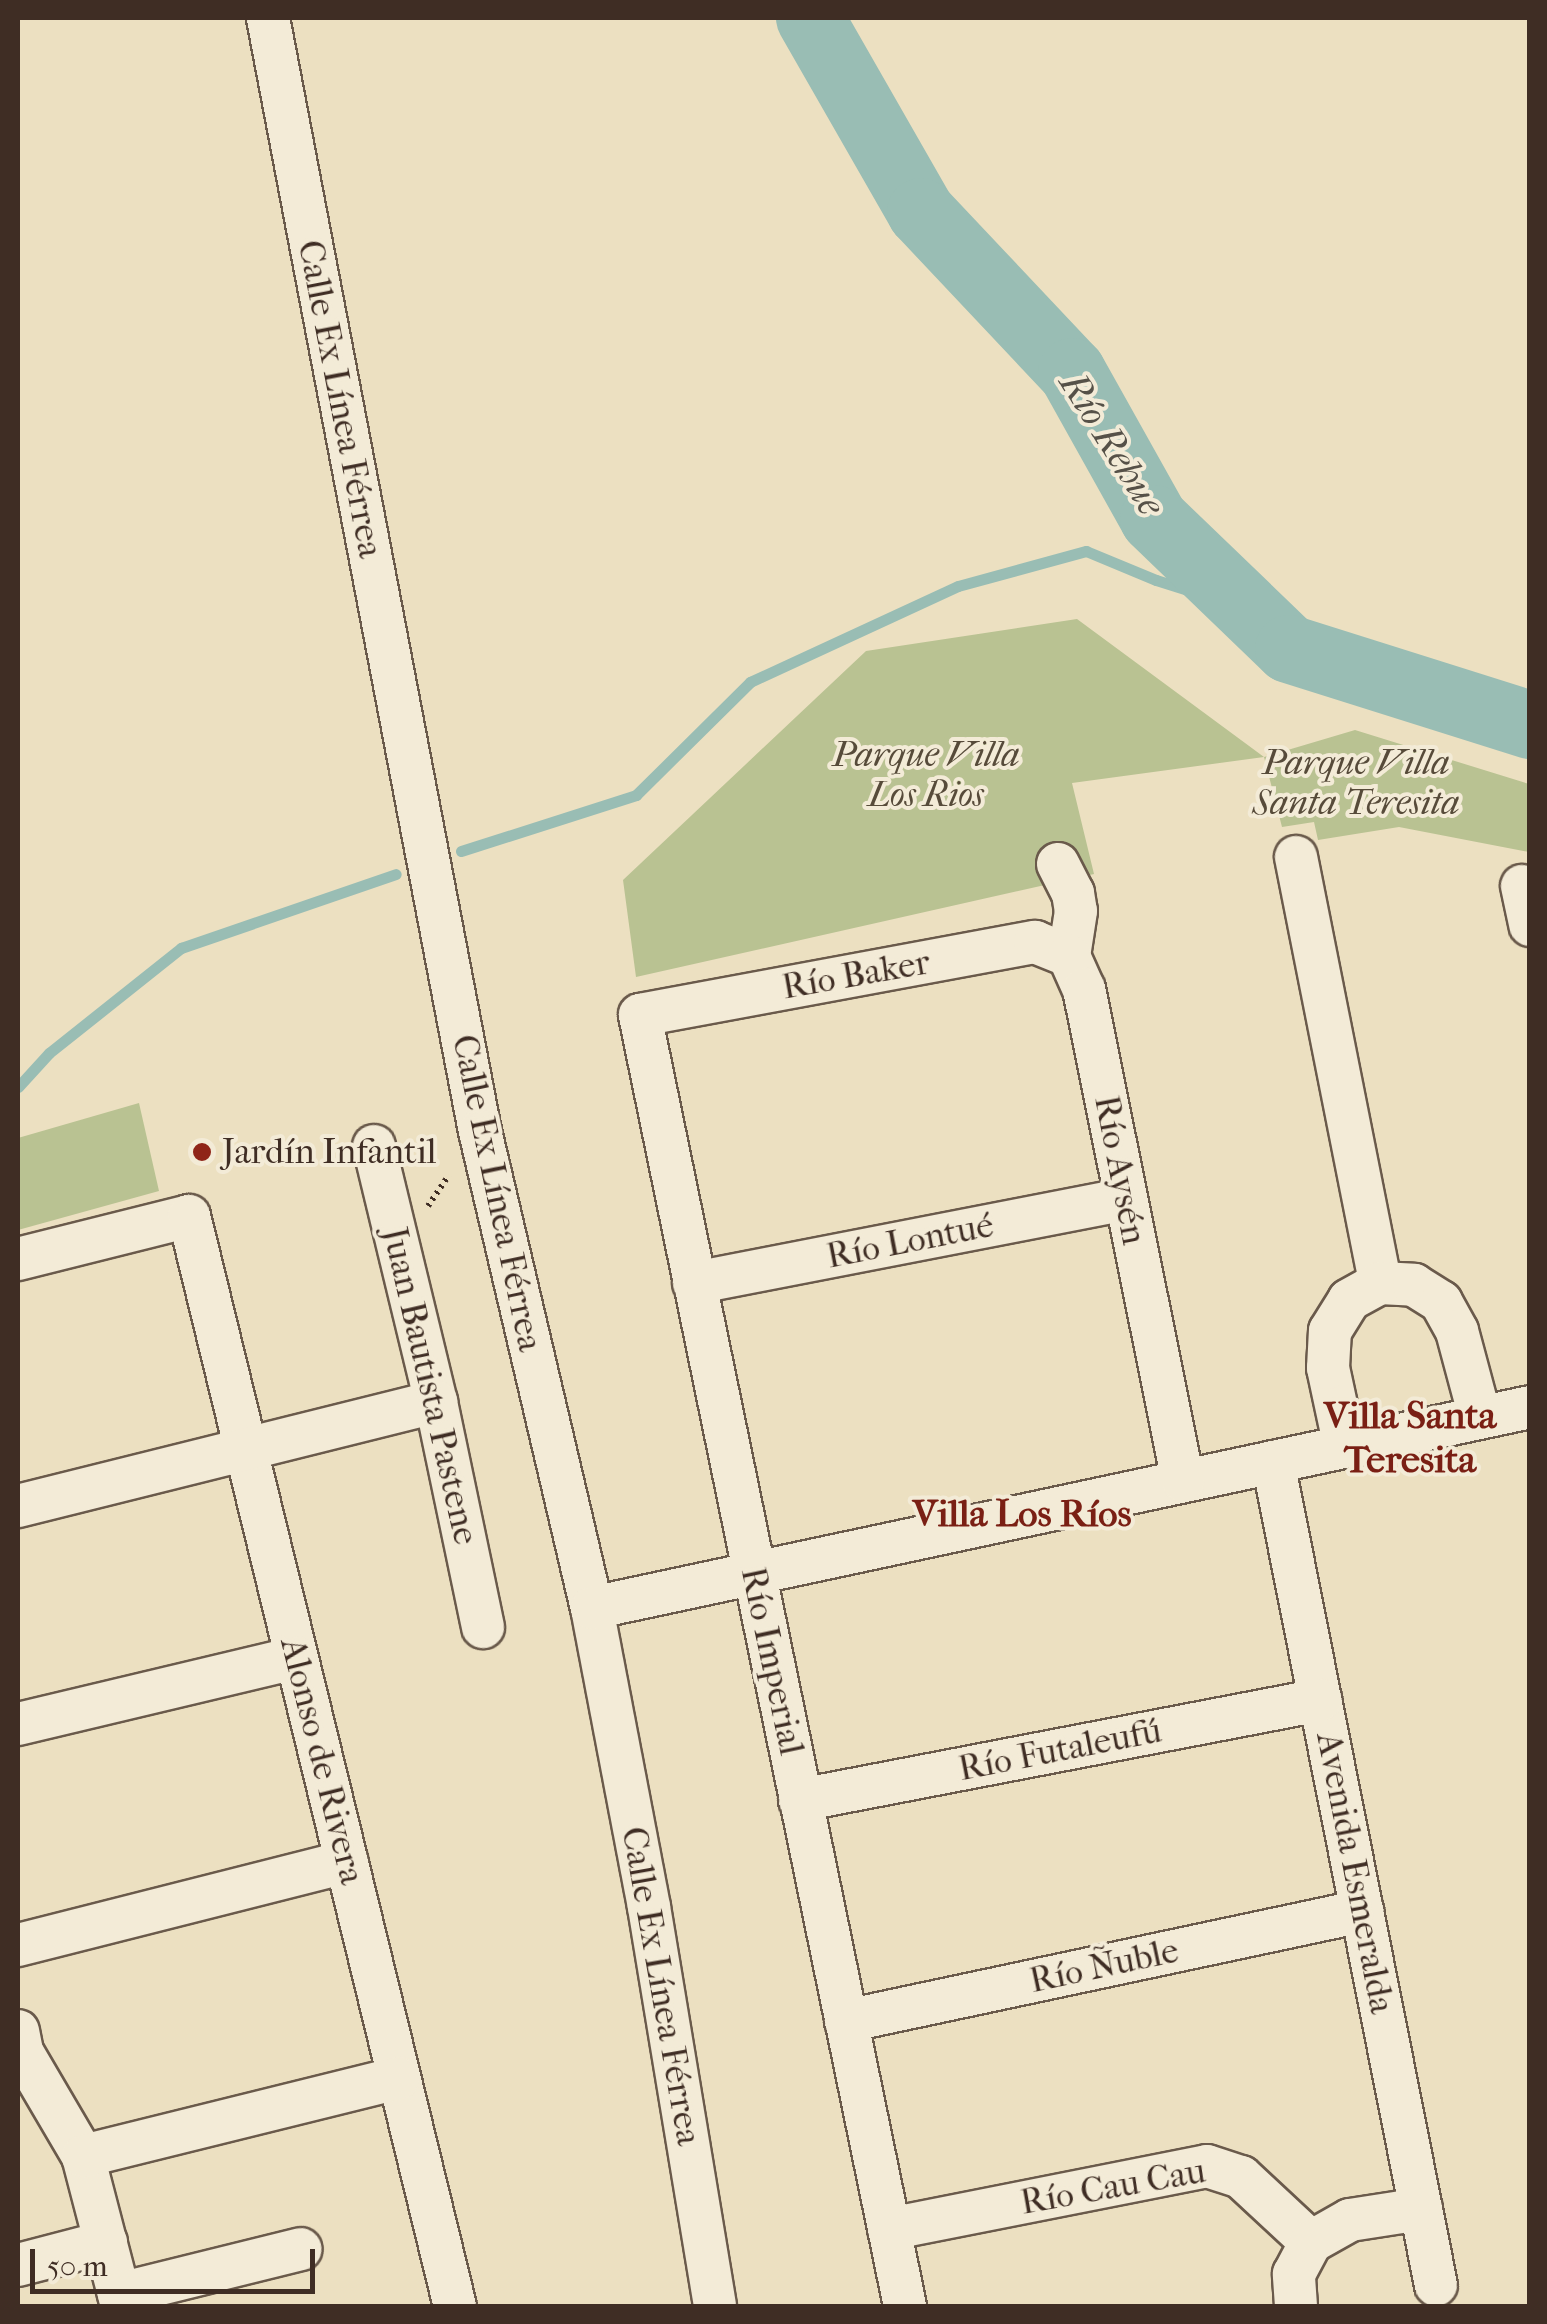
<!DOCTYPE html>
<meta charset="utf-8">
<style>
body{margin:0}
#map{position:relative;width:1547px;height:2324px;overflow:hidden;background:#ece0c1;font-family:"IM FELL French Canon",serif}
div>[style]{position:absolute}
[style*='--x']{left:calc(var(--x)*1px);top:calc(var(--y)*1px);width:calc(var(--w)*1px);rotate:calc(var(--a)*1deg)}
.green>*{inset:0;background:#b9c292}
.stream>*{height:11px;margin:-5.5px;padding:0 5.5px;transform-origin:5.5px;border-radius:5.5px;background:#99bdb4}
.river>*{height:68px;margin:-34px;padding:0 34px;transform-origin:34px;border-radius:34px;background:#99bdb4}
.path>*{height:6px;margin-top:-3px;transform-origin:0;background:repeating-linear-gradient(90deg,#3f2d24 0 2.5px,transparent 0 7.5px)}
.roads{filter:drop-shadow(2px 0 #6a5a4b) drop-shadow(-2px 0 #6a5a4b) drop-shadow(0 2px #6a5a4b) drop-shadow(0 -2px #6a5a4b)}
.street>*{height:42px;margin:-21px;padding:0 21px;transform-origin:21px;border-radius:21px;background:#f3ebd7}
.dots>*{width:28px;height:28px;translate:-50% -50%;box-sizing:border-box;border:5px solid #f3ebd7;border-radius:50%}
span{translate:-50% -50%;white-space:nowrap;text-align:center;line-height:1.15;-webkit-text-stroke:8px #f3ebd7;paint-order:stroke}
.street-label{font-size:35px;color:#3f2d24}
.park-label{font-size:35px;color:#574b3a;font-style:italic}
.poi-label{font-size:35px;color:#3f2d24}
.left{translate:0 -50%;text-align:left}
.water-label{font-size:38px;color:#565148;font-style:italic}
.neighbourhood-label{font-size:38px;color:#7a1f14;font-weight:700}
.frame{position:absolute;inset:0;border:20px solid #3f2d24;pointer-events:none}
.scale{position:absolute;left:30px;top:2249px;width:285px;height:45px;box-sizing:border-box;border:5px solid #3f2d24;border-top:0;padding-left:12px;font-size:30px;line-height:35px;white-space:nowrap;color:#3f2d24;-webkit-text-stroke:8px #f3ebd7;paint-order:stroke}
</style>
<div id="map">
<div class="green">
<div style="clip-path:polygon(1077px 619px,1264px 757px,1355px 730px,1529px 784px,1529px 852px,1399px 827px,1318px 840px,1314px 822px,1282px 827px,1264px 757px,1072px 783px,1094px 874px,636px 977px,623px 880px,866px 651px)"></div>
<div style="clip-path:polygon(139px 1103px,159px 1191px,18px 1230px,18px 1138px)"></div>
</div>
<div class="stream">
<div style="--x:461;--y:851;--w:184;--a:-17.7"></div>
<div style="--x:636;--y:795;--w:161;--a:-44.7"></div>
<div style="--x:750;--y:682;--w:229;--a:-24.8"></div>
<div style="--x:958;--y:586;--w:133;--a:-15.3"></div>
<div style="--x:1086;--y:551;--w:76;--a:22.5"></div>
<div style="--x:1156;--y:580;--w:93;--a:17.5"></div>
<div style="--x:18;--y:1087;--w:46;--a:-47.6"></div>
<div style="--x:49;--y:1053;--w:169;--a:-38.5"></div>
<div style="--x:181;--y:948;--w:227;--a:-19"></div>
</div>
<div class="river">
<div style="--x:810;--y:18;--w:224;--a:60.2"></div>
<div style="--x:921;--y:212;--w:220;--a:46.7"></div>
<div style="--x:1072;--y:372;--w:168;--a:60.8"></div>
<div style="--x:1154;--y:519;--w:187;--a:43.9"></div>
<div style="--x:1289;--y:649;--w:253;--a:17.5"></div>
</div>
<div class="path">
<div style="--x:428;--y:1206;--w:37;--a:-56"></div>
</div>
<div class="roads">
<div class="street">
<div style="--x:268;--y:18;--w:1133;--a:79.22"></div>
<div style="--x:480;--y:1131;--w:490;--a:76.8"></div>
<div style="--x:592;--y:1608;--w:304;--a:79.2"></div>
<div style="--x:649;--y:1907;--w:404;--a:80.6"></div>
<div style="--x:1296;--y:857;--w:434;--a:78.8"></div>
<div style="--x:1058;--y:864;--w:33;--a:63"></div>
<div style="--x:1073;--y:893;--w:18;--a:81"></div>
<div style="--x:1076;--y:911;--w:46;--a:98.8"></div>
<div style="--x:1522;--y:886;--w:40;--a:78"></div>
<div style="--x:374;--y:1146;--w:263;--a:76.4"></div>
<div style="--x:436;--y:1402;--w:230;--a:78.2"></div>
<div style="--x:18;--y:1259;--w:176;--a:-14.1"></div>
<div style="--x:189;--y:1216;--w:1122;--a:76.29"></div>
<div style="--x:694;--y:1283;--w:440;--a:-11"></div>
<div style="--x:1345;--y:1447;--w:81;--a:-102.1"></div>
<div style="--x:1328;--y:1368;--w:37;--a:-87"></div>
<div style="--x:1330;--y:1331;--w:36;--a:-58"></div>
<div style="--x:1349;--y:1300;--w:35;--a:-29"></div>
<div style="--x:1380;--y:1283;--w:34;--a:3"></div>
<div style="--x:1414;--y:1285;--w:32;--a:32"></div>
<div style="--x:1441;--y:1302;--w:33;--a:61"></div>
<div style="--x:1457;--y:1331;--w:89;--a:75"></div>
<div style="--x:1273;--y:1462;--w:839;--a:78.8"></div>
<div style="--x:18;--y:1506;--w:431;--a:-14"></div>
<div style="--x:592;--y:1608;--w:959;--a:-12.09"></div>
<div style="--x:18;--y:1724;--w:286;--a:-13.4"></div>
<div style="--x:800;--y:1800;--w:530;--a:-10.89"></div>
<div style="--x:18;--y:1945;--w:339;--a:-14.2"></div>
<div style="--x:846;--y:2021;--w:528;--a:-12.03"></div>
<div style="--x:18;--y:2031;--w:21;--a:79"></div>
<div style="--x:22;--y:2052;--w:121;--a:59.6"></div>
<div style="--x:83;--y:2156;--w:155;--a:75.4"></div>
<div style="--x:83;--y:2156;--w:325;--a:-13.9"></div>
<div style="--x:889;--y:2229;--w:324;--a:-11.2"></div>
<div style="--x:1207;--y:2166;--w:36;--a:18"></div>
<div style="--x:1241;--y:2177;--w:96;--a:42.9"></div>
<div style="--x:18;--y:2265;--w:91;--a:-14.6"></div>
<div style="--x:119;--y:2294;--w:187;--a:-13.9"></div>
<div style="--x:905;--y:2306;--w:1318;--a:-101.6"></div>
<div style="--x:640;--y:1015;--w:402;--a:-10.5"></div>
<div style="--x:1035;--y:942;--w:37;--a:22"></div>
<div style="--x:1069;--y:956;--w:36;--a:66"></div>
<div style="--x:1084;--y:989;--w:502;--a:78.62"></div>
<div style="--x:1296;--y:2306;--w:32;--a:-94"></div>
<div style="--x:1294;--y:2274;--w:36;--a:-62"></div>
<div style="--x:1311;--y:2242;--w:45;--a:-29.4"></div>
<div style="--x:1350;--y:2220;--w:72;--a:-8.8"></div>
</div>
</div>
<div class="dots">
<div style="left:202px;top:1152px;background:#8f2418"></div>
</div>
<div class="street-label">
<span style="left:340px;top:399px;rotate:79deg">Calle Ex Línea Férrea</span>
<span style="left:856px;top:975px;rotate:-10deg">Río Baker</span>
<span style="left:1120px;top:1170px;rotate:79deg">Río Aysén</span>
<span style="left:497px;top:1193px;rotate:78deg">Calle Ex Línea Férrea</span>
<span style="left:910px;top:1241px;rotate:-11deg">Río Lontué</span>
<span style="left:430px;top:1386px;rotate:77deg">Juan Bautista Pastene</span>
<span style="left:772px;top:1661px;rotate:78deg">Río Imperial</span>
<span style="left:1060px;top:1750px;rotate:-11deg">Río Futaleufú</span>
<span style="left:322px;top:1761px;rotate:76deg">Alonso de Rivera</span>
<span style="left:1355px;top:1873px;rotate:79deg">Avenida Esmeralda</span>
<span style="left:1104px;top:1966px;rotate:-12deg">Río Ñuble</span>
<span style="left:661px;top:1986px;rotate:80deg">Calle Ex Línea Férrea</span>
<span style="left:1113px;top:2187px;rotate:-10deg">Río Cau Cau</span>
</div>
<div class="park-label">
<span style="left:926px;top:775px">Parque Villa<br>Los Rios</span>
<span style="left:1356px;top:783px">Parque Villa<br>Santa Teresita</span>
</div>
<div class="poi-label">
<span class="left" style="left:222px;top:1152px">Jardín Infantil</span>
</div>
<div class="water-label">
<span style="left:1112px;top:444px;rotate:58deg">Río Rehue</span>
</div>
<div class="neighbourhood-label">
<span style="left:1410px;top:1438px">Villa Santa<br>Teresita</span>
<span style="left:1022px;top:1514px">Villa Los Ríos</span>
</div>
<div class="frame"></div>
<div class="scale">50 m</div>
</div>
